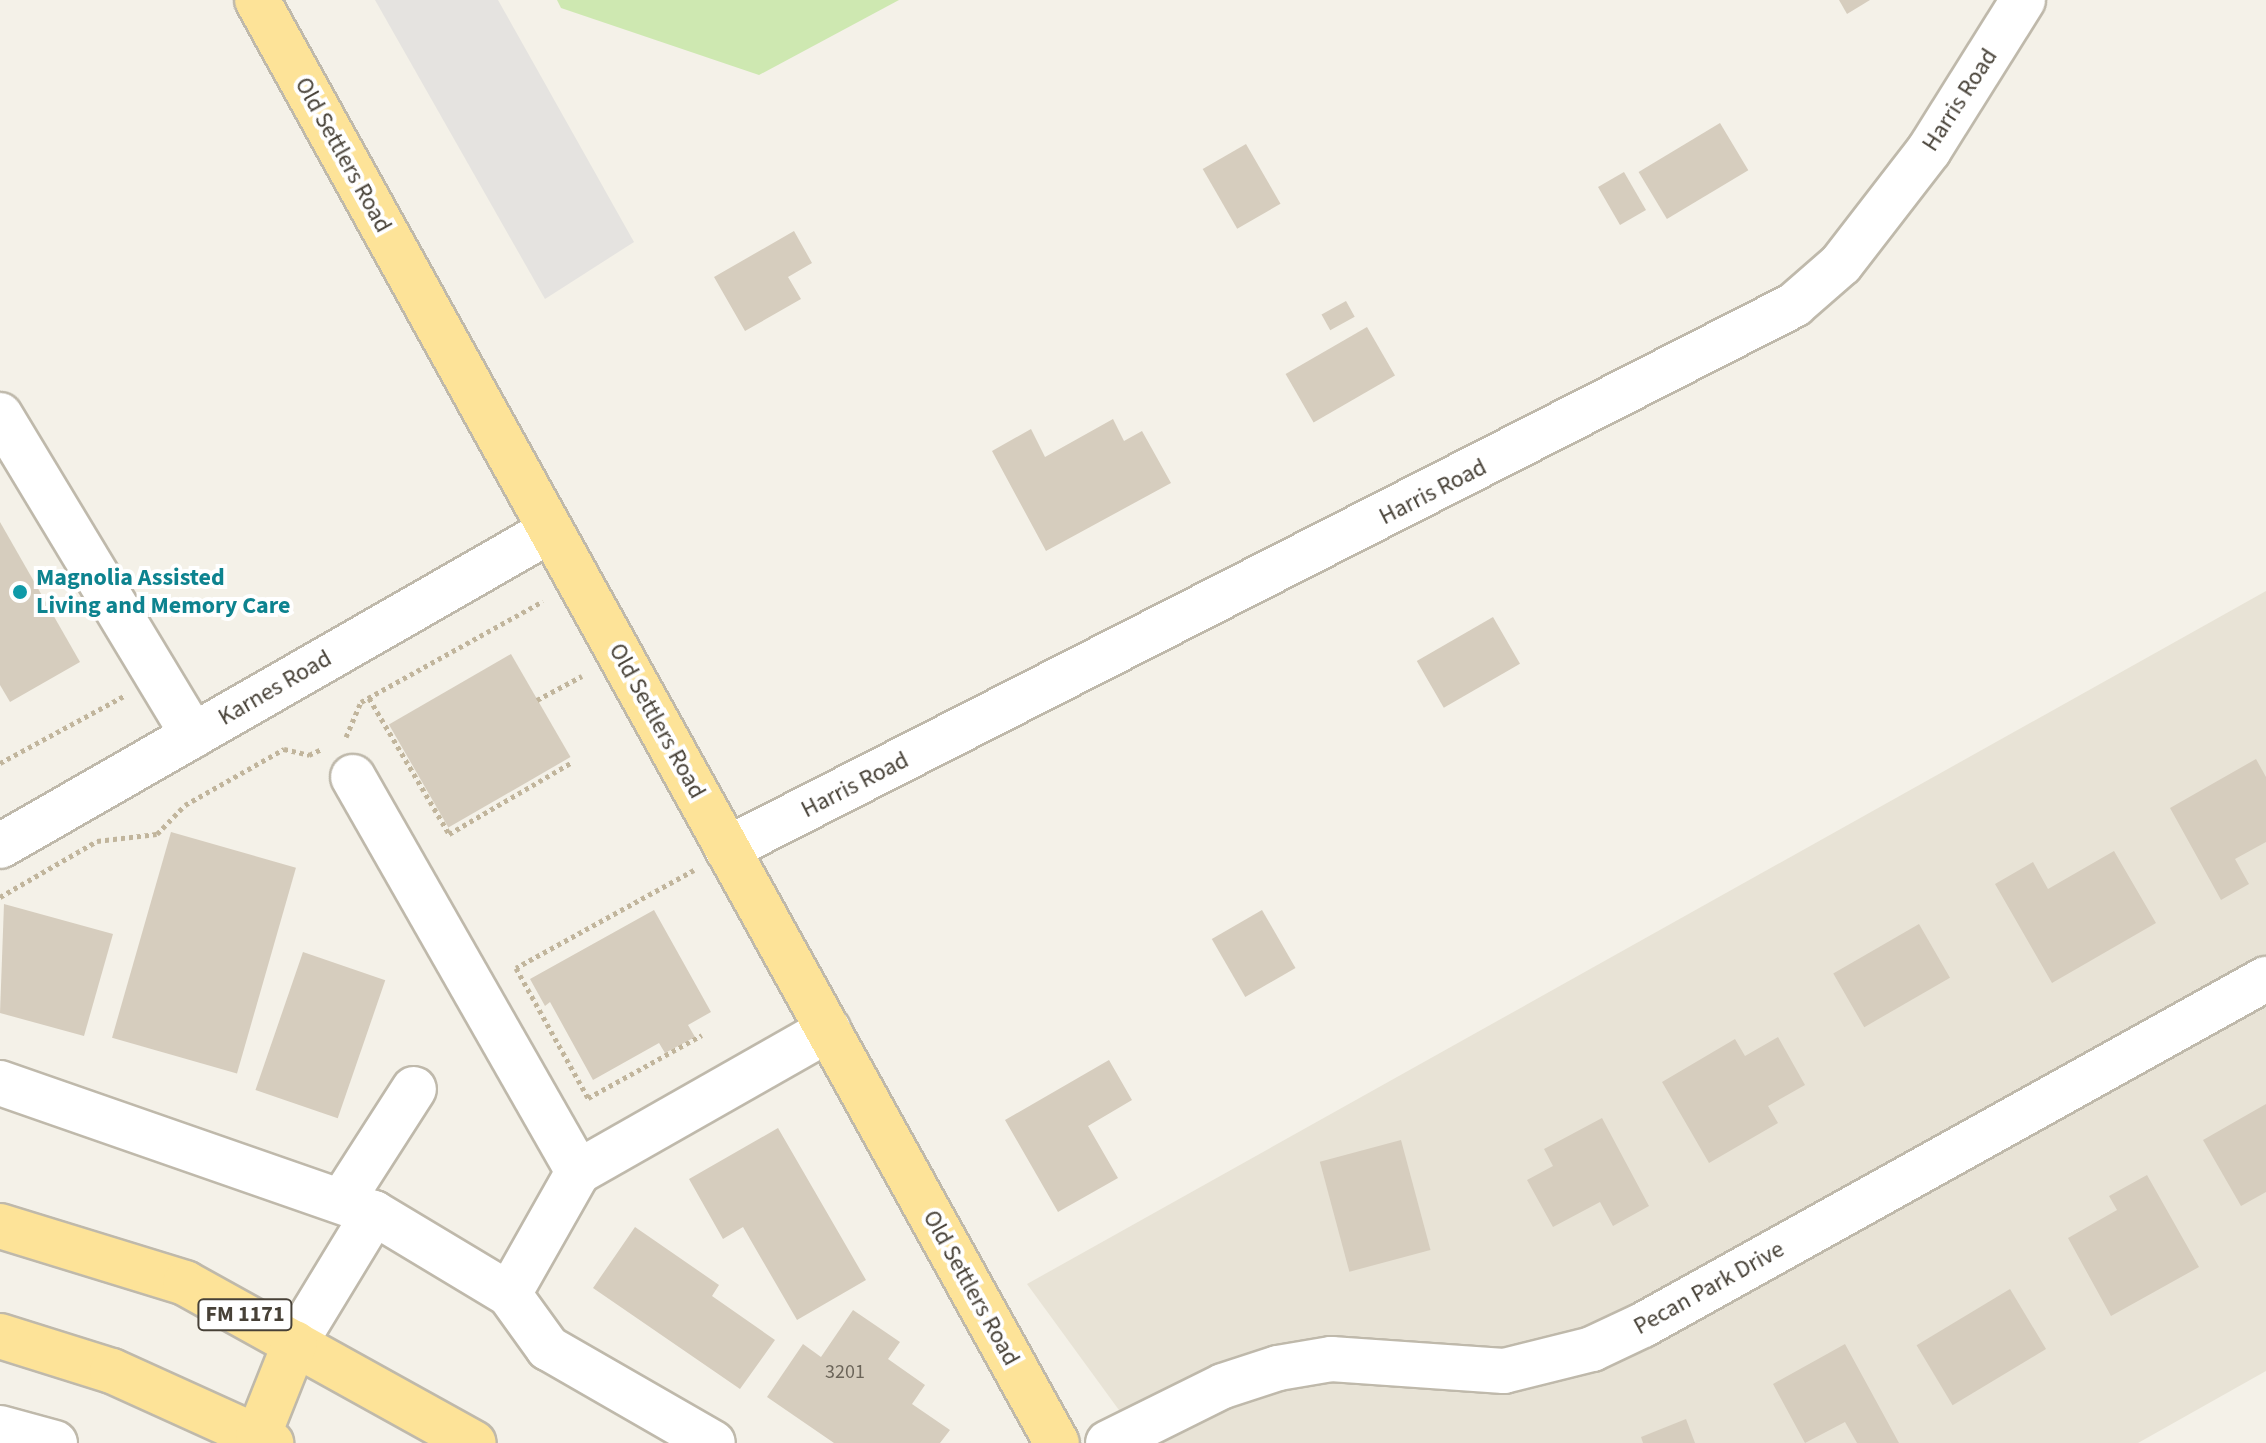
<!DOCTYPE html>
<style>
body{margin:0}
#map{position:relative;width:2266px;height:1443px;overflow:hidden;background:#f4f1e8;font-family:"Source Sans 3",sans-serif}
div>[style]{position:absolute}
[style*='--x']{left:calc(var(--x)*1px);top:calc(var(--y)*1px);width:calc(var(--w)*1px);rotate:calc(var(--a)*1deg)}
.residential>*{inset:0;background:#e8e3d6}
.green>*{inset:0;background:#cee8b1}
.parking>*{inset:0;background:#e5e3e0}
.building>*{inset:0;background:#d6cdbe;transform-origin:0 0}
.path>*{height:5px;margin-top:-2.5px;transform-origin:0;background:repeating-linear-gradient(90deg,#c1b59c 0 4px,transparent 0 8px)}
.roads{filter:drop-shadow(2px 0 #bfb9ab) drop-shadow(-2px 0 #bfb9ab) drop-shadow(0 2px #bfb9ab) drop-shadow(0 -2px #bfb9ab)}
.minor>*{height:44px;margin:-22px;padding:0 22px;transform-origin:22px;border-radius:22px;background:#fff}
.major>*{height:44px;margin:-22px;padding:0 22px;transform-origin:22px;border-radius:22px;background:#fde398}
.dots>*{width:22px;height:22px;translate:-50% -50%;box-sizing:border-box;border:4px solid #fff;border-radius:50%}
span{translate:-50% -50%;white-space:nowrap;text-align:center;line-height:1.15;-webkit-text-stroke:8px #fff;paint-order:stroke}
.number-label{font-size:20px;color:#6b6459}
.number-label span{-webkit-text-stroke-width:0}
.shield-label span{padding:2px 6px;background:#fff;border:2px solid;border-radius:6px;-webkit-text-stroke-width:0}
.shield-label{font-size:22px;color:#474137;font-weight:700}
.street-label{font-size:24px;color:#474137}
.culture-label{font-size:24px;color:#0d838f;font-weight:700}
.left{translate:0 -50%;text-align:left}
</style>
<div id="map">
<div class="residential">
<div style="clip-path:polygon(2266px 591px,2266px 1371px,2138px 1443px,1143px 1443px,1027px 1284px)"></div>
</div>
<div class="green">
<div style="clip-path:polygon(557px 0,899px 0,759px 75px,561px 8px)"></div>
</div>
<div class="parking">
<div style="clip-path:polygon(375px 0,498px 0,634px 242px,545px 299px)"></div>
</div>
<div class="building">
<div style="clip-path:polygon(1839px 0,1870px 0,1847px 14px)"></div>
<div style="left:1720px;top:123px;width:55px;height:95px;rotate:59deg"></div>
<div style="left:1246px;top:144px;width:69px;height:50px;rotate:60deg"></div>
<div style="left:1624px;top:172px;width:44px;height:30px;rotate:60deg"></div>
<div style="clip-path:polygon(794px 231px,812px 263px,788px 277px,801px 299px,745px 331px,714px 277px)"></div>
<div style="left:1346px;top:301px;width:18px;height:28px;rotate:61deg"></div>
<div style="left:1367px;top:327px;width:56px;height:94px;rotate:60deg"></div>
<div style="clip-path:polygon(1113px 419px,1124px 441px,1142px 431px,1171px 483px,1046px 551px,992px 451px,1031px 429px,1045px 457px)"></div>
<div style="clip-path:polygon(0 522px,80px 662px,10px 702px,0 685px)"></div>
<div style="left:1493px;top:617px;width:54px;height:88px;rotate:60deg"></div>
<div style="left:511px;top:654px;width:119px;height:141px;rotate:60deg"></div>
<div style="clip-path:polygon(2256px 759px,2266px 777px,2266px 842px,2235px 859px,2249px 884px,2221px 900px,2170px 808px)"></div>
<div style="left:171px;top:832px;width:130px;height:214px;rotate:16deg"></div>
<div style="clip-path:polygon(2114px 851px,2156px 923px,2052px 983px,1995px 884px,2033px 862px,2048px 889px)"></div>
<div style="clip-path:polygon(4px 904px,113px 934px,84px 1036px,0 1013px)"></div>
<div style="clip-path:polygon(654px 910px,711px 1012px,688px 1025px,695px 1037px,665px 1053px,659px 1043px,593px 1080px,550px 1002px,545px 1006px,530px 979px)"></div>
<div style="left:1262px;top:910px;width:67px;height:58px;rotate:60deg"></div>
<div style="left:1919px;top:924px;width:62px;height:99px;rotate:60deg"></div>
<div style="left:303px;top:952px;width:87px;height:146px;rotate:19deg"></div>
<div style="clip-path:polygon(1778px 1037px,1805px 1085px,1768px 1106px,1778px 1123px,1709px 1163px,1662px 1082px,1735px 1039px,1745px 1056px)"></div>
<div style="clip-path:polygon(1109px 1060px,1132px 1100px,1088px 1126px,1118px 1178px,1058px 1212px,1005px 1120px)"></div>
<div style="clip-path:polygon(2266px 1104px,2266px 1192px,2241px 1206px,2203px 1140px)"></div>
<div style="clip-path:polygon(1602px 1118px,1649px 1206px,1613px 1226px,1600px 1202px,1553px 1227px,1527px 1180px,1553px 1166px,1544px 1149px)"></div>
<div style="clip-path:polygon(778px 1128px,866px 1280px,797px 1320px,743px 1227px,723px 1239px,689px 1179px)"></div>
<div style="left:1401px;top:1140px;width:114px;height:84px;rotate:75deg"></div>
<div style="clip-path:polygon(2147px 1175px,2199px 1267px,2111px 1316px,2068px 1238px,2117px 1210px,2109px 1196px)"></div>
<div style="clip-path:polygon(635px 1227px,719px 1285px,712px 1296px,775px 1340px,740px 1389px,593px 1288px)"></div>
<div style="left:2010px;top:1289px;width:70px;height:109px;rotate:59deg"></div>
<div style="clip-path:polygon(853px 1310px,900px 1342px,888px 1359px,925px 1385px,912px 1404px,950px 1430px,940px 1443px,834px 1443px,767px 1397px,803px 1344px,821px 1357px)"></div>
<div style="clip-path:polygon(1845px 1344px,1899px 1443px,1857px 1443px,1845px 1422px,1805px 1443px,1773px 1384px)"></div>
<div style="clip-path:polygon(1686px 1419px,1695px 1443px,1643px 1443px,1641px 1437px)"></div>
</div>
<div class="path">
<div style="--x:369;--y:698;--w:158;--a:59.5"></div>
<div style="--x:449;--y:834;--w:143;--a:-30.3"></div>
<div style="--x:537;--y:700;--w:51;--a:-28.1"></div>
<div style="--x:346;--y:737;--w:38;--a:-67"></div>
<div style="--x:361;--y:702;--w:208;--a:-29"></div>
<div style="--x:0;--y:763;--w:143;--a:-28.4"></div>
<div style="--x:694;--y:870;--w:203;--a:151.2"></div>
<div style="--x:516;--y:968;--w:149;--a:61"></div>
<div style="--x:588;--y:1098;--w:130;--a:-28.9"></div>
<div style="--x:0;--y:897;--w:112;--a:-30"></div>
<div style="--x:97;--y:841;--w:60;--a:-6.7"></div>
<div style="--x:157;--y:834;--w:40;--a:-46"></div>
<div style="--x:185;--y:805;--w:114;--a:-29.5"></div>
<div style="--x:284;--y:749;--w:26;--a:13"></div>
<div style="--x:309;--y:755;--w:14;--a:-25"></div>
</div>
<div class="roads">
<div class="minor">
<div style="--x:0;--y:415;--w:374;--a:58.9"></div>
<div style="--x:353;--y:777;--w:455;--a:60.3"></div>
<div style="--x:0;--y:846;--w:635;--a:-29.83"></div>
<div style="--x:727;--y:849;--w:1198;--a:-27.01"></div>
<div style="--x:1794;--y:305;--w:62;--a:-41.1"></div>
<div style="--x:1841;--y:264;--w:144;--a:-52.3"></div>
<div style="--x:1929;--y:150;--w:177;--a:-57.9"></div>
<div style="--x:0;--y:1083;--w:396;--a:19.2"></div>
<div style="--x:342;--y:1201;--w:133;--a:-57.3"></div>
<div style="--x:509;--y:1294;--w:67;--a:54.2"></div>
<div style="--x:548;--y:1348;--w:190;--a:29.9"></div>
<div style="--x:295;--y:1343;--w:152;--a:-58.7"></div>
<div style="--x:374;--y:1213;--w:157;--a:31"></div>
<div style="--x:509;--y:1294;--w:140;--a:-60.5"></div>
<div style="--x:578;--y:1172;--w:288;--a:-29.6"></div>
<div style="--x:0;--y:1428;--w:57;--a:15.3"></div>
<div style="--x:1108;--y:1443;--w:128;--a:-26.4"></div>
<div style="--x:1223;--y:1386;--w:58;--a:-18.1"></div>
<div style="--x:1278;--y:1368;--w:54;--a:-9.6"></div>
<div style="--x:1331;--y:1359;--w:173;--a:4"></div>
<div style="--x:1504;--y:1371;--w:91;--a:-14"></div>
<div style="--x:1592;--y:1349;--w:56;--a:-25.2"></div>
<div style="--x:1643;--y:1325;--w:713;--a:-29.05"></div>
</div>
<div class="major">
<div style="--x:257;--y:0;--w:1650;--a:61"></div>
<div style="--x:0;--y:1226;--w:194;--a:17.1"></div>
<div style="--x:185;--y:1283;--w:330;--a:29"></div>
<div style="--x:0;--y:1336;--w:117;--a:17.4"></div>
<div style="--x:112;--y:1371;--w:175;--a:24.4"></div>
<div style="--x:258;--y:1436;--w:100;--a:-68.3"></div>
</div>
</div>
<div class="dots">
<div style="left:20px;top:592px;background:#0f9aa8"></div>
</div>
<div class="number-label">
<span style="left:845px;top:1372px">3201</span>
</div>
<div class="shield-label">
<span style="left:245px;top:1315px">FM 1171</span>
</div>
<div class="street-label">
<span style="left:1960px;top:100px;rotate:-57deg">Harris Road</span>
<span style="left:343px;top:155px;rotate:61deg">Old Settlers Road</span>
<span style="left:1433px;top:492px;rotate:-27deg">Harris Road</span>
<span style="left:275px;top:688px;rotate:-30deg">Karnes Road</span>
<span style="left:657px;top:721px;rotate:61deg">Old Settlers Road</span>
<span style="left:855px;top:785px;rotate:-27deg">Harris Road</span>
<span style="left:971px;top:1288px;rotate:61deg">Old Settlers Road</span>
<span style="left:1709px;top:1288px;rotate:-29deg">Pecan Park Drive</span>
</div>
<div class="culture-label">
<span class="left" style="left:36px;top:592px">Magnolia Assisted<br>Living and Memory Care</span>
</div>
</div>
